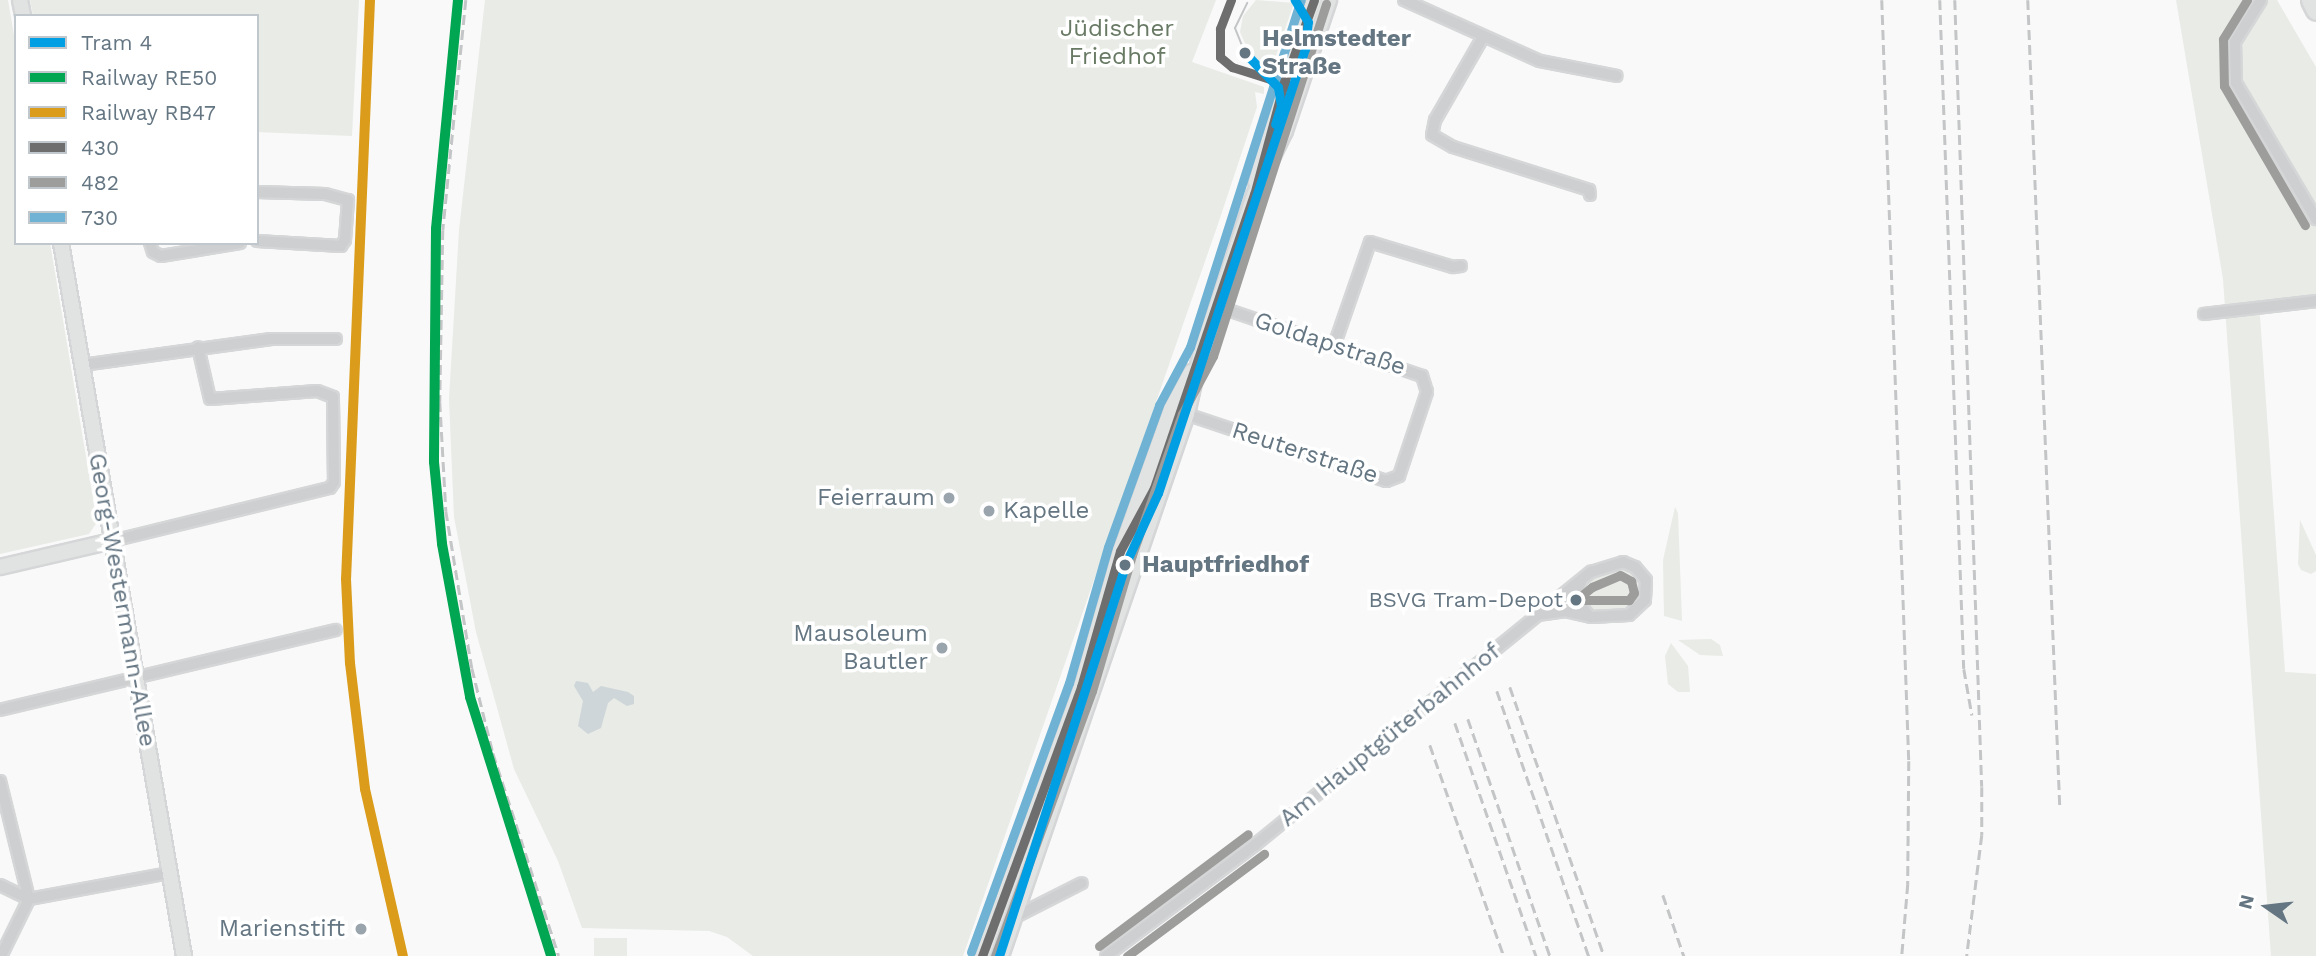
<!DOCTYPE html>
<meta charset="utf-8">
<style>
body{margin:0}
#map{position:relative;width:2316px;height:956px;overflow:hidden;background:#f9f9f9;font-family:"Work Sans",sans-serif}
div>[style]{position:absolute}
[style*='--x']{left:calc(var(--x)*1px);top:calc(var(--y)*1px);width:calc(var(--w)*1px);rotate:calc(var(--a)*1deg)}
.green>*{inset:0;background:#e8ebe6;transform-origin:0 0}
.water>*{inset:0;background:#ced6d9}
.roads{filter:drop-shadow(2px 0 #d5d6d7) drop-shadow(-2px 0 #d5d6d7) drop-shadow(0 2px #d5d6d7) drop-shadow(0 -2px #d5d6d7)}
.street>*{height:10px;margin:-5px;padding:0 5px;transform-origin:5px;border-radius:5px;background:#cecfd0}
.secondary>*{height:14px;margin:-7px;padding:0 7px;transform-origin:7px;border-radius:7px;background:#e1e2e2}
.highway>*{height:19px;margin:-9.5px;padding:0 9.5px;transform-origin:9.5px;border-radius:9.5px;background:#e1e2e2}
.tram>*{height:2px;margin:-1px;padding:0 1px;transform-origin:1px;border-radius:1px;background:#c3c5c6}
.rail>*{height:2.5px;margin-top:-1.25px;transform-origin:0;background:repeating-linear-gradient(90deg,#c3c5c6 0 10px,transparent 0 15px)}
.bus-1>*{height:9px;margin:-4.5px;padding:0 4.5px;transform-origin:4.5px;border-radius:4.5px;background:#6e6e6e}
.bus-2>*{height:9px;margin:-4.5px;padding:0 4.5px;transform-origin:4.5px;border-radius:4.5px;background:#9d9d9c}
.bus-3>*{height:9px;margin:-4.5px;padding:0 4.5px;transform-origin:4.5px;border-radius:4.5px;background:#70b2d4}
.rail-1>*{height:10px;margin:-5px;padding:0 5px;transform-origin:5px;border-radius:5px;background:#00a651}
.rail-2>*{height:10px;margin:-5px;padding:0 5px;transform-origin:5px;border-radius:5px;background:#da9c1a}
.tram-1>*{height:9px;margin:-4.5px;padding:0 4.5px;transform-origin:4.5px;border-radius:4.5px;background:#009ee3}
.dots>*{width:19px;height:19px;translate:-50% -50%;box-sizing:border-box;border:4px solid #fff;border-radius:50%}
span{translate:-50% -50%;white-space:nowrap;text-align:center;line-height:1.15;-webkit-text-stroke:7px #fff;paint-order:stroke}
.bus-label{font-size:22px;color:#657683}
.right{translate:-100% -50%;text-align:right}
.park-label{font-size:24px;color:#687a64}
.stop-label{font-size:24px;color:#657683;font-weight:700}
.left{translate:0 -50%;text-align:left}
.street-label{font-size:24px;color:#657683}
.poi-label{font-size:24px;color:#657683}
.legend{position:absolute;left:14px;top:14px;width:245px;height:231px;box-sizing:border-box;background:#fff;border:2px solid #c1c8cd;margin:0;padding:9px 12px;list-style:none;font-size:21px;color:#657683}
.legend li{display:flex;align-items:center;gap:14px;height:35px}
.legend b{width:35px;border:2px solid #c1c8cd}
.north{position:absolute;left:2232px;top:872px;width:70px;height:70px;-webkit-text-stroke:5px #fff;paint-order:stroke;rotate:284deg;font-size:19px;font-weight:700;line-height:28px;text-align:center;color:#657683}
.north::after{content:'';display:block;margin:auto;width:24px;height:32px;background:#657683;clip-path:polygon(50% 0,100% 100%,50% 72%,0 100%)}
</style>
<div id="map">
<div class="green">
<div style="clip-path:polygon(0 0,8px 0,16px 47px,16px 243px,50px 243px,97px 522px,89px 534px,0 554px)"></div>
<div style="clip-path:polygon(30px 0,359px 0,352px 136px,257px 132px,257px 16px,33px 16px)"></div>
<div style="clip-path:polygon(485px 0,1216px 0,1192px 62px,1264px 87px,1264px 94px,1255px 92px,1257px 107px,1218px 224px,963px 956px,753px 956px,727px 937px,709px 931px,582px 928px,558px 861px,514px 769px,476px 632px,454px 517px,449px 399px,459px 230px)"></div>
<div style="clip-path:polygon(1256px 0,1294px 3px,1271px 70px,1249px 52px,1240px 32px,1243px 16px)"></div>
<div style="clip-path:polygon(2176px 0,2277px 0,2316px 67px,2316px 294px,2259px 302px,2285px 672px,2316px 674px,2316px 956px,2271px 956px,2223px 279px)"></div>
<div style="clip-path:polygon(1675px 507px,1678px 513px,1682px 621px,1664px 616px,1663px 560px)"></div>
<div style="clip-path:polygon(2300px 520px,2316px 555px,2316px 571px,2311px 574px,2301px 570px,2298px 564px)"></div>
<div style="clip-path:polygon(1622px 567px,1641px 582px,1640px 598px,1629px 610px,1590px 611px,1581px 599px,1583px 587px,1601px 573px)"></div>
<div style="clip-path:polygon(1711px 639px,1720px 645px,1723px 656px,1700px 655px,1678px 640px)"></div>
<div style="clip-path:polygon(1671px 643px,1688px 666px,1690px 692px,1678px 692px,1668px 684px,1665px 656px)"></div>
<div style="left:594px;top:938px;width:33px;height:18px"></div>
</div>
<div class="water">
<div style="clip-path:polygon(576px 681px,588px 683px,593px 692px,601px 686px,628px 692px,634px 696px,634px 704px,627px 706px,614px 698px,608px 703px,601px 728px,588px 734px,578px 726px,583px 701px,574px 686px)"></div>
</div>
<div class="roads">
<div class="street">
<div style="--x:1404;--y:0;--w:149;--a:24.2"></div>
<div style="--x:1540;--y:61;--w:78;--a:11"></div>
<div style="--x:2261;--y:0;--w:49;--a:121.8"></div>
<div style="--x:2235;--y:42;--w:41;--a:88.6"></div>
<div style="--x:2236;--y:83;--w:158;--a:59.5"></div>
<div style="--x:1483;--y:37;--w:96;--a:120"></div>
<div style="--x:1435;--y:120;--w:15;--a:101"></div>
<div style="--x:1432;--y:135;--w:24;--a:30"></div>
<div style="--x:1453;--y:147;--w:143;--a:17.5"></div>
<div style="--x:1589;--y:190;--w:5;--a:79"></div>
<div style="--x:257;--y:192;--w:68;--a:1.7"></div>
<div style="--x:325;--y:194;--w:24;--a:15"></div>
<div style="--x:348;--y:200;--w:40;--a:94.3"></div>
<div style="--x:345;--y:240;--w:7;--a:124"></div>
<div style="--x:341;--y:246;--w:84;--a:-176.6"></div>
<div style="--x:150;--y:243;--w:9;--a:72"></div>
<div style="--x:153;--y:252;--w:9;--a:27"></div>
<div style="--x:161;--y:256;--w:80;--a:-9.3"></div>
<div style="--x:2204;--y:314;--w:113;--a:-6.6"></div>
<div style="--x:1334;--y:346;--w:110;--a:-70.9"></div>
<div style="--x:1370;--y:242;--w:87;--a:16.8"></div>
<div style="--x:1453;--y:267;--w:8;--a:-7"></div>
<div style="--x:82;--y:365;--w:191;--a:-7.8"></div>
<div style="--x:271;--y:339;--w:65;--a:0"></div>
<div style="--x:1171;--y:409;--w:227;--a:18.5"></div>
<div style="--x:1386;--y:481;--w:14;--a:-21"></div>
<div style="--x:1399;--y:476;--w:89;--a:-71.6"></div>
<div style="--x:1427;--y:392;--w:17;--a:-107"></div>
<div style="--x:1422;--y:376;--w:218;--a:-161.2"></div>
<div style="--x:112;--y:541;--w:224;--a:-13.7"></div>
<div style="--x:330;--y:488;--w:7;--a:-56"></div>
<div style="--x:334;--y:482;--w:85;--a:-90.7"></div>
<div style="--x:333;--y:397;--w:17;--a:-159"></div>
<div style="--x:317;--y:391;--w:107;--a:175.7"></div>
<div style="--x:210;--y:399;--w:53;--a:-103"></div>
<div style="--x:1581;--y:581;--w:20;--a:105"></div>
<div style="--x:1576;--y:600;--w:19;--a:51"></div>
<div style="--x:0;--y:710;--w:345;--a:-13.4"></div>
<div style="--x:0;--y:781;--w:122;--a:76.2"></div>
<div style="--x:0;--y:885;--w:32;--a:26"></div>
<div style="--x:29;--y:899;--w:142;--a:-10.5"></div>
<div style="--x:1013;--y:918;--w:77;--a:-26.9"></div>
<div style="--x:1;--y:956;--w:64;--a:-63.8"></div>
<div style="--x:1106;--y:956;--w:187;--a:-36.7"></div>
<div style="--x:1256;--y:844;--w:432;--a:-39.1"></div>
<div style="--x:1591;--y:572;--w:34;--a:-17"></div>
<div style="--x:1623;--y:562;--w:13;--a:23"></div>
<div style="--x:1635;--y:567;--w:17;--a:50"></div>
<div style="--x:1646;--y:580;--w:20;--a:93"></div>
<div style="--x:1645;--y:600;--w:22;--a:137"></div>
<div style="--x:1629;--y:615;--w:38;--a:177"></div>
<div style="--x:1591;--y:617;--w:26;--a:-167"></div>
<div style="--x:1566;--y:611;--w:27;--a:172"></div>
</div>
<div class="secondary">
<div style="--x:20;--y:0;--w:16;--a:79"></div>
<div style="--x:1256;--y:182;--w:122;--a:-73.8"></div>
<div style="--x:1290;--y:65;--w:69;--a:-69.7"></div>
<div style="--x:61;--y:243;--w:724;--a:80.21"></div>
<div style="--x:0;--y:567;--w:115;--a:-13.1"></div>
<div style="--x:982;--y:956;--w:287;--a:-69.8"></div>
<div style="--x:1081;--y:687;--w:141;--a:-74"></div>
<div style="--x:1120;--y:551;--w:151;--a:-70.2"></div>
<div style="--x:1171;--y:409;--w:42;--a:-61.6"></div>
<div style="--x:1001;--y:956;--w:573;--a:-71.06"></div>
<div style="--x:1187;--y:414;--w:64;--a:-77.3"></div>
<div style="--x:1201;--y:352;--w:166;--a:-71.3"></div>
<div style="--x:1254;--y:195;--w:71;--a:-64.2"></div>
<div style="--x:1285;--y:131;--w:138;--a:-71.4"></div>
</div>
<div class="highway">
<div style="--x:2311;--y:0;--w:11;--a:63"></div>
</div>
</div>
<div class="tram">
<div style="--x:1245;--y:53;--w:27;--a:-112"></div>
<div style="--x:1235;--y:28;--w:28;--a:-64"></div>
</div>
<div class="rail">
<div style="--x:466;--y:0;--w:231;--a:95.7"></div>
<div style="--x:443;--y:230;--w:172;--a:91"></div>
<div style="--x:440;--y:402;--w:109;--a:86.8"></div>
<div style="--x:446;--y:511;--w:159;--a:80.6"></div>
<div style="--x:472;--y:668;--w:88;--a:76.1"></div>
<div style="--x:493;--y:753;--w:213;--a:72"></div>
<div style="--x:1882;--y:0;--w:761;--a:87.97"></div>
<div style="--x:1909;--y:761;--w:123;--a:90.5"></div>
<div style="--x:1908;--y:884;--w:72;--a:94.8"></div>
<div style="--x:1940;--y:0;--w:669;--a:87.95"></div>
<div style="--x:1964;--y:669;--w:47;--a:80.1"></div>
<div style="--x:1955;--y:0;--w:787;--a:88.04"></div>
<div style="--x:1982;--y:787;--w:48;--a:90"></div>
<div style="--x:1982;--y:835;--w:122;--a:97.1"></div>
<div style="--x:2028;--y:0;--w:808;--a:87.73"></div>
<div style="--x:1510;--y:687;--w:285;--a:70.7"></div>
<div style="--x:1497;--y:691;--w:281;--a:70.9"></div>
<div style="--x:1468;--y:719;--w:251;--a:70.9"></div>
<div style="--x:1455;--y:723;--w:247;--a:70.8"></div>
<div style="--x:1430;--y:745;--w:224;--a:70.7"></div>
<div style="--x:1663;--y:895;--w:65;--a:71"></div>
</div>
<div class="bus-1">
<div style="--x:1231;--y:0;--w:31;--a:111"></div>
<div style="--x:1220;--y:29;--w:28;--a:90"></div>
<div style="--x:1220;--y:57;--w:16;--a:40"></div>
<div style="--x:1232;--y:67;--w:57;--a:17.5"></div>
<div style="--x:1286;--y:84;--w:8;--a:50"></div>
<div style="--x:1291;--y:90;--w:17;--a:93"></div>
<div style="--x:982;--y:956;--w:287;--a:-69.8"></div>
<div style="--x:1081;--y:687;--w:141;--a:-74"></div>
<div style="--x:1120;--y:551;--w:72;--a:-61.6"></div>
<div style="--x:1154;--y:488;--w:310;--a:-71.2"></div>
<div style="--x:1254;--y:195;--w:116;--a:-75"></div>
<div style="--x:1284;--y:83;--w:88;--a:-70.1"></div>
</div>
<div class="bus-2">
<div style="--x:2247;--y:0;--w:46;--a:121.6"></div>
<div style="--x:2223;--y:39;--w:47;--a:88.8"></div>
<div style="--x:2224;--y:86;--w:161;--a:59.8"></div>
<div style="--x:1620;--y:575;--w:13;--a:29"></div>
<div style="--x:1631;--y:581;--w:12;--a:76"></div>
<div style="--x:1634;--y:593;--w:9;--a:126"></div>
<div style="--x:1629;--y:600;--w:53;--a:180"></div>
<div style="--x:1576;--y:600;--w:21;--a:-39"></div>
<div style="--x:1592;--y:587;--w:30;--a:-23"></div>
<div style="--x:1099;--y:946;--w:186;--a:-36.9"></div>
<div style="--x:995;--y:956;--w:282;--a:-69.9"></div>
<div style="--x:1092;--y:691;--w:142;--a:-73.6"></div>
<div style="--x:1132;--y:555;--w:150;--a:-70.5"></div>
<div style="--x:1182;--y:414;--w:66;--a:-61.9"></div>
<div style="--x:1213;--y:356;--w:370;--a:-72.2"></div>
<div style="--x:1127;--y:956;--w:171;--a:-36.7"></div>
</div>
<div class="bus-3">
<div style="--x:971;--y:952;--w:286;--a:-70"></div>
<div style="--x:1069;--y:683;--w:141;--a:-74"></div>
<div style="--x:1108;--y:547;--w:151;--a:-70.2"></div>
<div style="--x:1159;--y:405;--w:66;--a:-61.9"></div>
<div style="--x:1190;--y:347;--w:364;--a:-72.3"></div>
</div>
<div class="rail-1">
<div style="--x:458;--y:0;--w:230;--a:95.5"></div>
<div style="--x:436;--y:229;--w:233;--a:90.5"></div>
<div style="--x:434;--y:462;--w:82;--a:84.4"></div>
<div style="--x:442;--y:544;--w:156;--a:79.6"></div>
<div style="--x:470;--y:697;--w:271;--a:72.6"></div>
</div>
<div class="rail-2">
<div style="--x:370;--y:0;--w:579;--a:92.37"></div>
<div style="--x:346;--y:579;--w:84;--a:87.3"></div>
<div style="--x:350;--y:663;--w:127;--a:83.2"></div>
<div style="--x:365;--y:789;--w:171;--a:77.2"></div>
</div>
<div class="tram-1">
<div style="--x:1245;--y:53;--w:47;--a:45.9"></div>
<div style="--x:1278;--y:87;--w:19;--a:81"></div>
<div style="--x:1281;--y:106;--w:19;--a:108"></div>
<div style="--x:999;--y:956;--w:411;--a:-72.1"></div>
<div style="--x:1125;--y:565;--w:79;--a:-65.4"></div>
<div style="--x:1158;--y:493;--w:468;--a:-71.7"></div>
<div style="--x:1305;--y:49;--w:27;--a:-84"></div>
<div style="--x:1308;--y:22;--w:26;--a:-121"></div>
</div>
<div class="dots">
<div style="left:1245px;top:53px;background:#657683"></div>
<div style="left:949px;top:498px;background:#99a4ac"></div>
<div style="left:989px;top:511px;background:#99a4ac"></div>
<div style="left:1125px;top:565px;background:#657683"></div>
<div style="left:1576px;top:600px;background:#657683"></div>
<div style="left:942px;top:648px;background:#99a4ac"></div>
<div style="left:361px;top:929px;background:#99a4ac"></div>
</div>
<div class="bus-label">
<span class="right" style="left:1563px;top:600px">BSVG Tram-Depot</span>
</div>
<div class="park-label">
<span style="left:1117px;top:43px">Jüdischer<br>Friedhof</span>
</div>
<div class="stop-label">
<span class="left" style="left:1262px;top:53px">Helmstedter<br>Straße</span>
<span class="left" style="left:1142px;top:565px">Hauptfriedhof</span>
</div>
<div class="street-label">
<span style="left:1330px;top:344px;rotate:18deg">Goldapstraße</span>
<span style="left:1305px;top:453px;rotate:18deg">Reuterstraße</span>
<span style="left:122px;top:600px;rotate:80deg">Georg-Westermann-Allee</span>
<span style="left:1390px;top:735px;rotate:-39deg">Am Hauptgüterbahnhof</span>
</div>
<div class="poi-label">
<span class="right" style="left:935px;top:498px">Feierraum</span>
<span class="left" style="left:1003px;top:511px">Kapelle</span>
<span class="right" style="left:928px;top:648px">Mausoleum<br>Bautler</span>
<span class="right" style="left:345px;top:929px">Marienstift</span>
</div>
<ul class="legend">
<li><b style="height:9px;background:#009ee3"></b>Tram 4</li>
<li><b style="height:9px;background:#00a651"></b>Railway RE50</li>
<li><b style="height:9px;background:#da9c1a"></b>Railway RB47</li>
<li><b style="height:9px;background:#6e6e6e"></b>430</li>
<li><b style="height:9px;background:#9d9d9c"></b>482</li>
<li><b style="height:9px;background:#70b2d4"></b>730</li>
</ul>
<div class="north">N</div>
</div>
